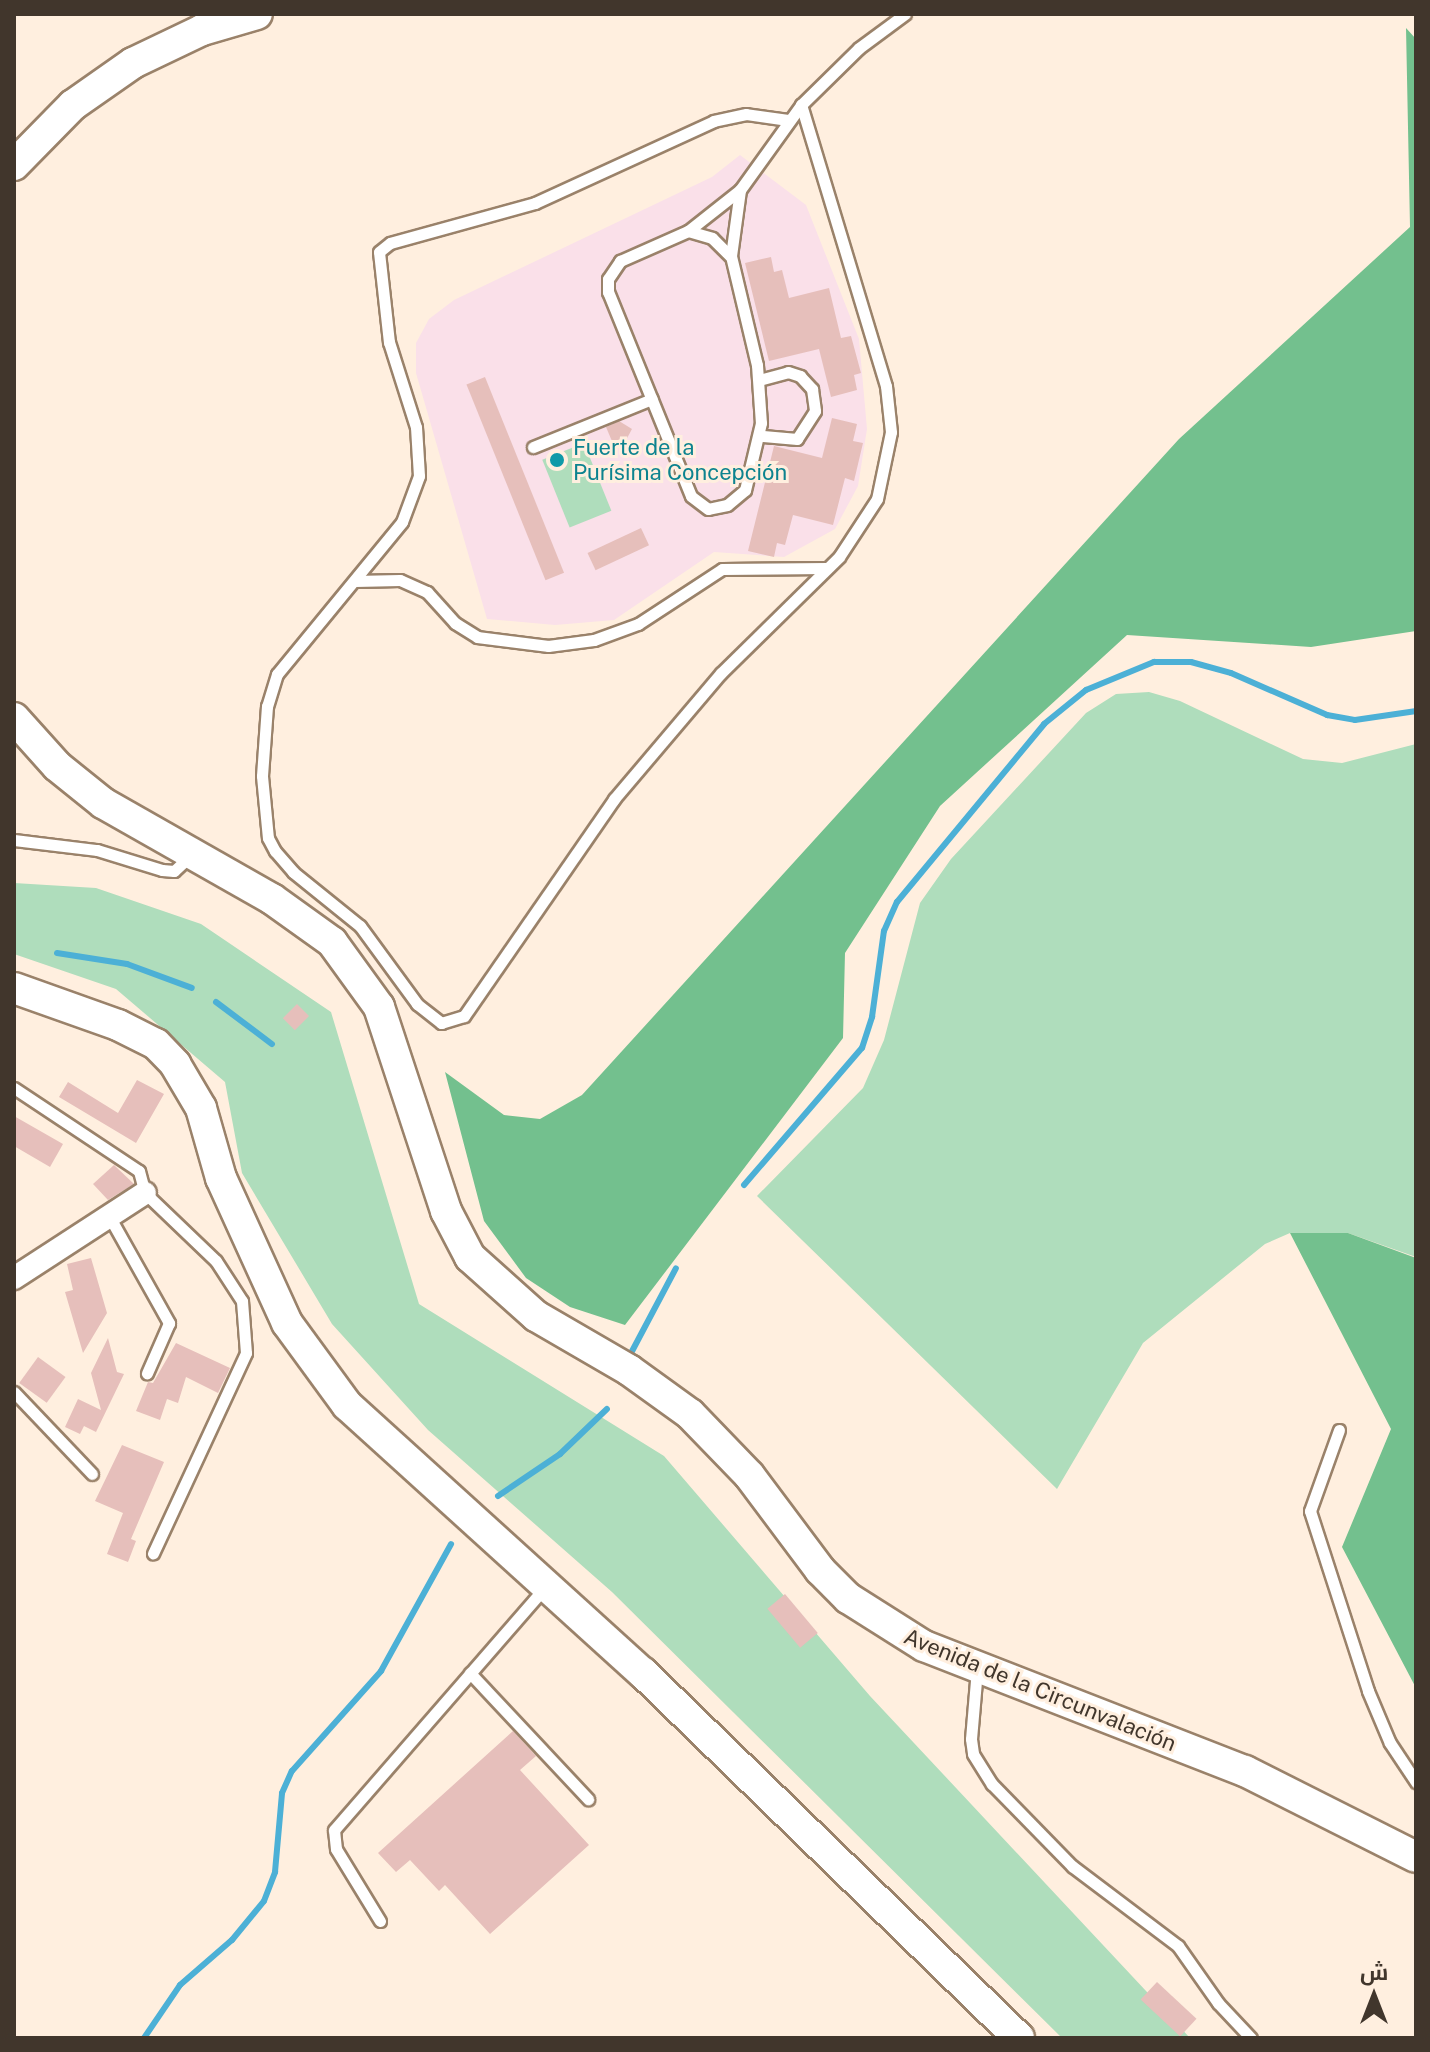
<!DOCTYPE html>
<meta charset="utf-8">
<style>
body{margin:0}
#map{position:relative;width:1430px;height:2052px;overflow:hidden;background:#ffefdf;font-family:"Public Sans",Cairo,sans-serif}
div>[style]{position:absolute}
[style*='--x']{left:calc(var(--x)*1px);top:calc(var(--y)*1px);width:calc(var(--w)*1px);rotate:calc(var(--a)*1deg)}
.education>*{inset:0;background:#fae0e9}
.green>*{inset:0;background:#afddbc;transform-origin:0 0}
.forest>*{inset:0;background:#73c08e}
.stream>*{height:6px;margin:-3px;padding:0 3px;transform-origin:3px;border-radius:3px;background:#4cb0d6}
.building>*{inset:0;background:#e6bfbb;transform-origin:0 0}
.roads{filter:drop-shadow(2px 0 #9a826a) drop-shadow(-2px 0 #9a826a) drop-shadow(0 2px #9a826a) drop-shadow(0 -2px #9a826a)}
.lane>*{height:11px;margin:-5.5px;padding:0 5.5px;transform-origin:5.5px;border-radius:5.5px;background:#fff}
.street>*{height:22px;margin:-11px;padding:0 11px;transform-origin:11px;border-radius:11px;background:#fff}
.secondary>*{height:30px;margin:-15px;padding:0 15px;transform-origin:15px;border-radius:15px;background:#fff}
.dots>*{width:22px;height:22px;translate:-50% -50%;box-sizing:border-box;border:4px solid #ffefdf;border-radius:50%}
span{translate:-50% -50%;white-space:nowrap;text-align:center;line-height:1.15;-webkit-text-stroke:6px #ffefdf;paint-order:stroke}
.culture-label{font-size:22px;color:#0d838f}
.left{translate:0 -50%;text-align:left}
.street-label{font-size:22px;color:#41362c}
.frame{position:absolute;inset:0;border:16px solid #41362c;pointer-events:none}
.north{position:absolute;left:1334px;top:1956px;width:80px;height:80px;-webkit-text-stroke:6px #ffefdf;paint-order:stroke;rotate:0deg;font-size:22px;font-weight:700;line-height:32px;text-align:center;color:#41362c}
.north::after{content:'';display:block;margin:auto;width:28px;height:36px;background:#41362c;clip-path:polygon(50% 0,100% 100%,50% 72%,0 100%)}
</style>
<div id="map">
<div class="education">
<div style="clip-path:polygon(740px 155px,806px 205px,859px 339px,867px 429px,858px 486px,835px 529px,784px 557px,714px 552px,614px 620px,555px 625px,487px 619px,416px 373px,416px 343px,429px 319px,454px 300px,712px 177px)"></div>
</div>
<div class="green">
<div style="left:584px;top:443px;width:73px;height:45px;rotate:68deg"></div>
<div style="clip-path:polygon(1149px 692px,1180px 701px,1303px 759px,1342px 763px,1416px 744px,1416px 1257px,1348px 1233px,1290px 1233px,1265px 1244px,1143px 1343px,1057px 1489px,757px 1196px,863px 1088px,884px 1040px,920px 903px,951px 859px,1086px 713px,1116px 694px)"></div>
<div style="clip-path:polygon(14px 883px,96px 888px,201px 924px,331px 1012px,419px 1304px,664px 1456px,870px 1696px,1190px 2038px,1062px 2038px,612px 1592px,428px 1430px,332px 1324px,242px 1173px,225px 1082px,116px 989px,14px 954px)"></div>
</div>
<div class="forest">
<div style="clip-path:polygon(1406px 28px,1416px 39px,1416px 631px,1311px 647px,1127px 635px,940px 806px,845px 953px,843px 1038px,625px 1325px,570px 1307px,526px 1278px,484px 1221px,445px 1072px,504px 1115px,540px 1119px,582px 1095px,1179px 439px,1410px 227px)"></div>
<div style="clip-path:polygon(1290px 1233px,1348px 1233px,1416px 1258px,1416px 1688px,1342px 1547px,1391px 1429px)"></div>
</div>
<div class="stream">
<div style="--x:57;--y:953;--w:71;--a:8.9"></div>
<div style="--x:127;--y:964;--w:69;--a:20.3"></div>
<div style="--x:216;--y:1002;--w:70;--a:36.9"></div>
<div style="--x:744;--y:1185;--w:181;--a:-49.3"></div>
<div style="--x:862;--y:1048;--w:33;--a:-72"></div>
<div style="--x:872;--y:1017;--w:87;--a:-82.1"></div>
<div style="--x:884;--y:931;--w:32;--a:-66"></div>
<div style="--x:897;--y:902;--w:231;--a:-50.4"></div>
<div style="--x:1044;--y:724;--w:54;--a:-39"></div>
<div style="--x:1086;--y:690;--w:74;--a:-22.4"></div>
<div style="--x:1154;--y:662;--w:37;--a:0"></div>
<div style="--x:1191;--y:662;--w:41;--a:15.4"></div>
<div style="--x:1231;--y:673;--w:105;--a:23.6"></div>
<div style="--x:1327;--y:715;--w:28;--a:10"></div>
<div style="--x:1355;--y:720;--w:62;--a:-8.4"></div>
<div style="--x:630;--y:1355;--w:98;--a:-62.1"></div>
<div style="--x:498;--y:1496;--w:75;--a:-34.1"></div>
<div style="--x:560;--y:1454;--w:65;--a:-43.8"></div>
<div style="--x:144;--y:2038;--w:64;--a:-55.8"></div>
<div style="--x:180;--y:1985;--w:69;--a:-40.9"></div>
<div style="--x:232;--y:1940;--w:50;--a:-50.6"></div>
<div style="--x:264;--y:1901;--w:31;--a:-69"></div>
<div style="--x:275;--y:1872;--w:79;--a:-84.9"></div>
<div style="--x:282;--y:1793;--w:24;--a:-66"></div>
<div style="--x:292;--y:1771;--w:134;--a:-48.3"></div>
<div style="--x:381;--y:1671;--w:145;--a:-61.1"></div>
</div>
<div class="building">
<div style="clip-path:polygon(771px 257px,774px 272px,782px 270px,789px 298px,829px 288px,841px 338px,851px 336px,861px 373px,854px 375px,857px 390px,831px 397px,819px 349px,769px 361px,745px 263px)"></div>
<div style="left:485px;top:377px;width:211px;height:20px;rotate:68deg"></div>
<div style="clip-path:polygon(832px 418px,857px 424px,853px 441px,863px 443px,854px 481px,845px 478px,833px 525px,793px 515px,785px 545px,777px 543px,774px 557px,748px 551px,774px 446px,822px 458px)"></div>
<div style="clip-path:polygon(619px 421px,632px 429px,625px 442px,614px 446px,606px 427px)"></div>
<div style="left:641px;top:528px;width:19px;height:59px;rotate:65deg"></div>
<div style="left:297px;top:1004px;width:17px;height:20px;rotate:45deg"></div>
<div style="clip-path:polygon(137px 1080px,164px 1094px,136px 1143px,59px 1097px,68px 1082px,118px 1113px)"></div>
<div style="clip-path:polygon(14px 1116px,63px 1144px,50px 1167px,14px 1146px)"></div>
<div style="clip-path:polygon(114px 1165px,134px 1184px,108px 1200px,93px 1184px)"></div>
<div style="clip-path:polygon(91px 1258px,107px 1313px,83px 1353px,65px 1292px,73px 1290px,67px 1264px)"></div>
<div style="clip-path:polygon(108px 1338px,117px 1372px,124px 1374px,96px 1432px,84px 1426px,80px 1434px,65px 1427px,78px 1399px,101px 1410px,91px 1373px)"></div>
<div style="clip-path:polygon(176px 1343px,230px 1368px,218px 1393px,186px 1377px,178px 1403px,167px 1399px,160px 1420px,136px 1411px,148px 1382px,153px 1383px)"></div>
<div style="left:38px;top:1357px;width:34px;height:32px;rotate:36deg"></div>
<div style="clip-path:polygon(122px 1445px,164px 1462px,131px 1539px,136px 1541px,128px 1562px,107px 1554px,123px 1513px,95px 1501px)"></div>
<div style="left:785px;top:1594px;width:51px;height:23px;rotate:50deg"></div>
<div style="clip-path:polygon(513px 1731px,536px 1756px,520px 1770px,589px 1845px,490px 1934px,445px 1885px,439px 1891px,410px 1860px,396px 1872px,378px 1853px)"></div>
<div style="left:1157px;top:1982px;width:54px;height:24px;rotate:43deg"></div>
</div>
<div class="roads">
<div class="lane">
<div style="--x:788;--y:120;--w:42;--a:-171.9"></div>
<div style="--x:746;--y:114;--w:33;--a:168"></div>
<div style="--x:714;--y:121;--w:197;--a:155.4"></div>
<div style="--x:535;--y:203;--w:150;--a:164.6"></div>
<div style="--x:390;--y:243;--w:14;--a:141"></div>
<div style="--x:379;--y:252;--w:91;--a:83.7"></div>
<div style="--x:389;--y:342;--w:89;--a:72.4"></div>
<div style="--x:416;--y:427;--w:49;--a:86.5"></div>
<div style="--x:419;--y:476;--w:49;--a:110.3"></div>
<div style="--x:402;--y:522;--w:197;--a:129.4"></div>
<div style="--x:277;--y:674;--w:34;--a:107"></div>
<div style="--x:267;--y:706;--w:70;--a:94.1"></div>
<div style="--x:262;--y:776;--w:62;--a:84.5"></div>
<div style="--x:268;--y:838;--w:15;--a:62"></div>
<div style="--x:275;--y:851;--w:28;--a:49"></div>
<div style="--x:293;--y:872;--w:86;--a:38.9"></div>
<div style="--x:360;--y:926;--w:97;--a:53.8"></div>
<div style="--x:417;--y:1004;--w:31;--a:38"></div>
<div style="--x:441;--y:1023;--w:24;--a:-17"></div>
<div style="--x:464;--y:1016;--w:264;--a:-55.3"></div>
<div style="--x:614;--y:799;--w:165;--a:-49.7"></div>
<div style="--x:721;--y:673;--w:165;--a:-44.5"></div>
<div style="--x:839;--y:557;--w:69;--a:-56.8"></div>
<div style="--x:877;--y:499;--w:68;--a:-78.2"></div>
<div style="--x:891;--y:432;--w:46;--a:-96.2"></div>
<div style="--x:886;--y:386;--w:294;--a:-106.8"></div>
<div style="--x:740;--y:190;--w:67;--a:97.8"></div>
<div style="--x:731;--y:256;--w:112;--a:76.6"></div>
<div style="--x:757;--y:365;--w:58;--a:86.1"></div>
<div style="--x:761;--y:423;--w:69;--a:103.4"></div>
<div style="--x:745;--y:490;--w:23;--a:140"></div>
<div style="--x:727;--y:505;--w:19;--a:168"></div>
<div style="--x:708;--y:509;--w:21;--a:-143"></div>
<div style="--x:691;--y:496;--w:220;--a:-112.1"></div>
<div style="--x:608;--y:292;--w:13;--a:-90"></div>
<div style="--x:608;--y:279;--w:22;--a:-56"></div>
<div style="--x:620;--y:261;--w:74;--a:-23.8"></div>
<div style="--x:688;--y:231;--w:66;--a:-38.3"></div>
<div style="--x:740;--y:190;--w:105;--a:-54.3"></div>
<div style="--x:801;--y:105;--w:81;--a:-44.5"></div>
<div style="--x:859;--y:48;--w:57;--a:-36.5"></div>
<div style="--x:688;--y:231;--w:25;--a:16"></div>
<div style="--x:712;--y:238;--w:25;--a:45"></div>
<div style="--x:759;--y:380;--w:30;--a:-15"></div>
<div style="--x:788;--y:372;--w:13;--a:18"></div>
<div style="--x:800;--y:376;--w:18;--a:47"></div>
<div style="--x:812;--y:389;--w:22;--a:82"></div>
<div style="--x:815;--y:411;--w:33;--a:123"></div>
<div style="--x:797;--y:439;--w:37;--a:-175"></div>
<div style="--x:533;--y:447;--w:128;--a:-22"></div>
<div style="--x:355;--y:581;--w:45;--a:-1.3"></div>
<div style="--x:400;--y:580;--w:30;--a:24"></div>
<div style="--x:427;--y:592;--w:42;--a:47.9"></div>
<div style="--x:455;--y:623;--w:26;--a:32"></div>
<div style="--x:477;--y:637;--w:72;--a:7.2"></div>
<div style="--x:548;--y:646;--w:46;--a:-7.4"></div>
<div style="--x:594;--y:640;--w:47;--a:-20"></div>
<div style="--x:638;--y:624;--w:100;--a:-33.2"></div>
<div style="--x:722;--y:569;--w:105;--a:-0.5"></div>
<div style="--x:14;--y:840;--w:84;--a:6.9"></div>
<div style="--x:97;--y:850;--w:68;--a:17.1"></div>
<div style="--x:162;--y:870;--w:12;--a:5"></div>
<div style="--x:174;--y:871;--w:22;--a:-43"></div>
<div style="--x:14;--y:1088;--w:150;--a:33.6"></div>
<div style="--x:139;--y:1171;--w:23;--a:75"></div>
<div style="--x:145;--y:1193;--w:98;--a:43.8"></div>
<div style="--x:216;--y:1261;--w:48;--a:57"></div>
<div style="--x:242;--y:1301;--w:52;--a:85.6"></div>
<div style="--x:246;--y:1353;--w:221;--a:114.9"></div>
<div style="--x:109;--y:1216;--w:123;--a:60.7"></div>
<div style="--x:169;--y:1323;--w:55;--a:113.7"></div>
<div style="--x:14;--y:1392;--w:113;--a:46.4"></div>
<div style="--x:1339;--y:1430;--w:86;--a:109.7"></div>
<div style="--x:1310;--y:1511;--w:189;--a:72.1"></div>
<div style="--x:1368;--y:1691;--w:56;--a:67.1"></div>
<div style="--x:1390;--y:1743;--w:47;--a:56.3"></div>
<div style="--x:977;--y:1669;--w:70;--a:94.9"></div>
<div style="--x:971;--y:1739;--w:15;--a:82"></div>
<div style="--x:973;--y:1754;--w:36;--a:58"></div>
<div style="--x:992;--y:1784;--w:115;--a:45.7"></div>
<div style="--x:1072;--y:1866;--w:133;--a:37"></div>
<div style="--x:1178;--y:1946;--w:70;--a:54.9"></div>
<div style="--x:1218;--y:2003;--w:48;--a:46.7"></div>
<div style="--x:470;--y:1673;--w:173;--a:46.9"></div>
<div style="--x:380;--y:1921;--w:84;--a:-121.4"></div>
<div style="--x:336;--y:1849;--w:19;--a:-96"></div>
<div style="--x:334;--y:1830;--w:323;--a:-49"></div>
</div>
<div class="street">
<div style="--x:14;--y:1278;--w:156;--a:-33"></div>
</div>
<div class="secondary">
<div style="--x:14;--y:165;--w:84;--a:-45.5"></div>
<div style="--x:73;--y:105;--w:73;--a:-35"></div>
<div style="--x:133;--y:63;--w:76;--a:-25.6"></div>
<div style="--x:202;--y:30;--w:57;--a:-16.2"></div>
<div style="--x:14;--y:718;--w:64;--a:48.1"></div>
<div style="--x:57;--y:766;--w:59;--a:38.8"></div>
<div style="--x:103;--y:803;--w:194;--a:29.6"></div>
<div style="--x:272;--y:899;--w:74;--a:35.6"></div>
<div style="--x:332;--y:942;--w:80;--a:54.1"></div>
<div style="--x:379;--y:1007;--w:215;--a:71.8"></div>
<div style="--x:446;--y:1211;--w:52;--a:62.4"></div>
<div style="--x:470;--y:1257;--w:89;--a:41.8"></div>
<div style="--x:536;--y:1316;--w:108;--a:30.1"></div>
<div style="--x:629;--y:1370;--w:75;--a:35.8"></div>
<div style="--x:690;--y:1414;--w:85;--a:46"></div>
<div style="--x:749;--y:1475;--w:119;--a:53.2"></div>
<div style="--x:820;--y:1570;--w:40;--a:45"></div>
<div style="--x:848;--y:1598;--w:90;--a:32.3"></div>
<div style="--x:924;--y:1646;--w:344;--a:21.3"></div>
<div style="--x:1245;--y:1771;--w:191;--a:26.7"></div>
<div style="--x:14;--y:988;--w:110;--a:19.6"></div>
<div style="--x:118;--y:1025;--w:42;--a:26.6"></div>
<div style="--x:156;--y:1044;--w:28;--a:46"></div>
<div style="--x:175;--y:1064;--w:51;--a:59.4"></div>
<div style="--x:201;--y:1108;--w:73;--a:74.1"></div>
<div style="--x:221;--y:1178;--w:159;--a:65.5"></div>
<div style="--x:287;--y:1323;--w:102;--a:53.8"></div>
<div style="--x:347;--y:1405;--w:399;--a:42.2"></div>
<div style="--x:643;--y:1673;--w:524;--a:44.15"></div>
</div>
</div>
<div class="dots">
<div style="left:557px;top:460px;background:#0f9aa8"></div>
</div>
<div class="culture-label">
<span class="left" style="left:573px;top:460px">Fuerte de la<br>Purísima Concepción</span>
</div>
<div class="street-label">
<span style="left:1040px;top:1690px;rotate:22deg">Avenida de la Circunvalación</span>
</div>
<div class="frame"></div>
<div class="north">ش</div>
</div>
